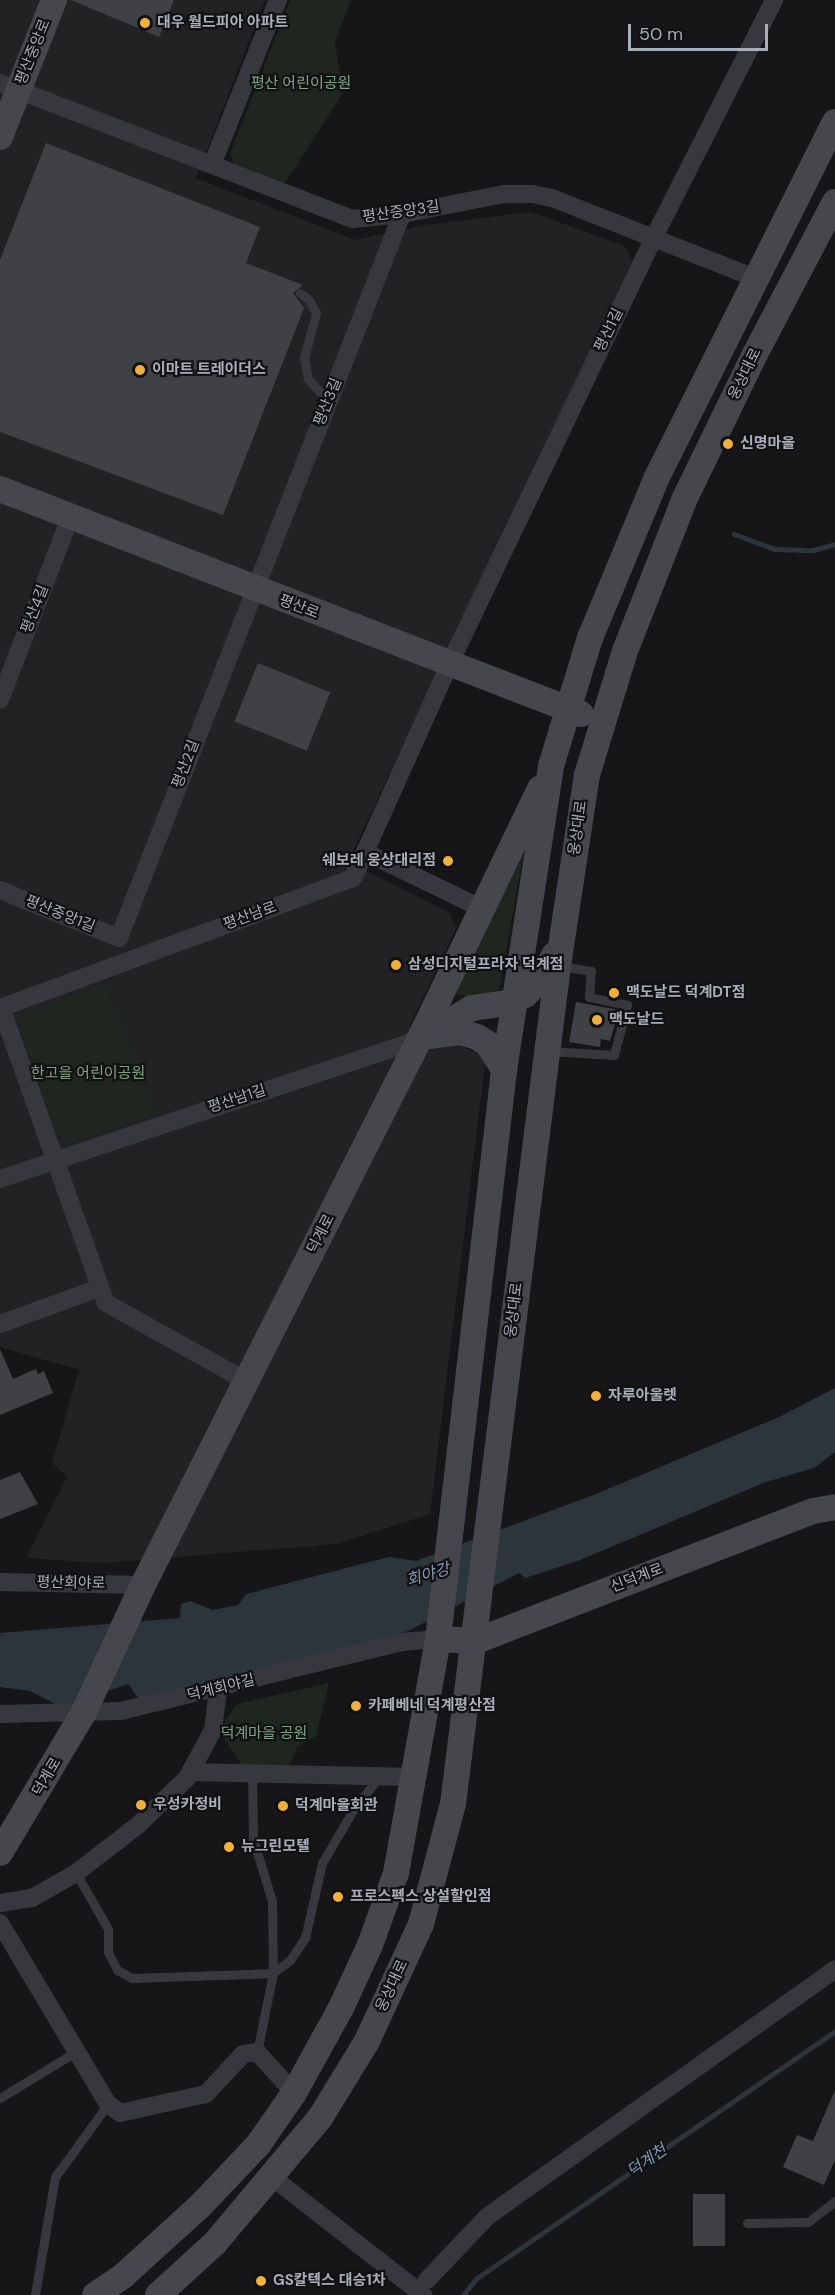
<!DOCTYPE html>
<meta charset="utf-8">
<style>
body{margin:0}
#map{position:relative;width:835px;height:2295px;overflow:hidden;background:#161618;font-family:"DM Sans","Noto Sans KR",sans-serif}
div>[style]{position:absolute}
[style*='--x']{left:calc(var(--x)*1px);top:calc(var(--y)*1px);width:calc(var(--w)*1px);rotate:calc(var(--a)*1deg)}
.built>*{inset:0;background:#222225}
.green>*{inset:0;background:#1e261f}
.water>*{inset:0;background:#2c353c}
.stream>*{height:5px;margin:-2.5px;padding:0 2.5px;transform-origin:2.5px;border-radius:2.5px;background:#2c353c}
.building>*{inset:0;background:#404145;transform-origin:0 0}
.lane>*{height:9px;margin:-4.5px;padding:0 4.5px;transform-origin:4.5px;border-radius:4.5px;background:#37383d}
.street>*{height:18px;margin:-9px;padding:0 9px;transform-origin:9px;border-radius:9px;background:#37383d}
.secondary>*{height:26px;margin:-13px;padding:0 13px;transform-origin:13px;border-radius:13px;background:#45474d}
.dots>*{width:16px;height:16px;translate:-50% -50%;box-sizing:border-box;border:3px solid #111113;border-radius:50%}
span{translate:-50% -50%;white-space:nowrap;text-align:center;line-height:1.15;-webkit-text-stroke:4.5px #111113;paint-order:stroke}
.poi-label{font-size:15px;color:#a8adb8;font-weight:700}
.left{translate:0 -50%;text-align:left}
.right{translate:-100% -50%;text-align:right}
.street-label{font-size:15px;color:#a8adb8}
.park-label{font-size:15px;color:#7fa381}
.water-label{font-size:16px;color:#7f9bb3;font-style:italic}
.scale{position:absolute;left:628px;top:24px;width:140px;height:27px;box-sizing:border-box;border:3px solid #a8adb8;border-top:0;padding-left:8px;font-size:18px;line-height:21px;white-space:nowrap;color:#a8adb8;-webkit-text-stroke:4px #111113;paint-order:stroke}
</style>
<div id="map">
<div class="built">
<div style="clip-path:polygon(0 0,265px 0,196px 178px,355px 240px,424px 225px,531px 212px,625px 246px,632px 261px,348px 862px,450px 913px,456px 929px,410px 1025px,480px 1054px,485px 1064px,430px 1514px,337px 1544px,104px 1563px,26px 1558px,67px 1477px,52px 1463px,79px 1370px,0 1347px)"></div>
</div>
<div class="green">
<div style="clip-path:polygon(290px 0,351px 0,335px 42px,343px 93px,285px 183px,235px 165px,230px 154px)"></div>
<div style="clip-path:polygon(527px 833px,499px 992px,471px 998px,449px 992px)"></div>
<div style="clip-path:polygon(107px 984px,155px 1113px,72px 1144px,57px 1134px,20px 1030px,21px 1016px)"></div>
<div style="clip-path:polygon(329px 1683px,316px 1736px,297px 1747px,284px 1779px,249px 1777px,219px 1730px,237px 1704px)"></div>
</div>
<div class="water">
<div style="clip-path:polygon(835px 1388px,835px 1452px,814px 1468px,766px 1482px,580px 1560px,525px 1578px,519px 1573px,408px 1631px,140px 1700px,128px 1684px,61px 1707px,30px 1691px,0 1687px,0 1633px,180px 1618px,181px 1604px,190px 1601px,213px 1610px,238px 1605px,246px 1594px,389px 1557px,416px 1561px,596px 1494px,779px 1417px)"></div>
</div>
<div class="stream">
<div style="--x:734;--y:534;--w:44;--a:20.1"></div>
<div style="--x:775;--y:549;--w:38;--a:2"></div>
<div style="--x:813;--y:550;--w:23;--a:-15"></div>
<div style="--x:463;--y:2295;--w:22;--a:-51"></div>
<div style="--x:477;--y:2278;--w:435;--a:-34.6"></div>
</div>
<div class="building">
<div style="clip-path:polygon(71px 0,174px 0,159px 37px)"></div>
<div style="clip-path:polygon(46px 143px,260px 227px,246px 263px,303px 285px,293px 293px,304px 308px,223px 515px,0 432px,0 260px)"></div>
<div style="left:258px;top:663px;width:78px;height:63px;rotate:22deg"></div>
<div style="clip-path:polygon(576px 1002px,619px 1010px,610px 1041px,601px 1039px,600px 1047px,569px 1042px)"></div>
<div style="clip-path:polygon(0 1349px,13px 1379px,36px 1369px,38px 1374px,44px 1371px,53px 1393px,0 1415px)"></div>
<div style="clip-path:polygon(20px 1472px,38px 1504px,0 1519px,0 1480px)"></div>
<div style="clip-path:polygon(835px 2090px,835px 2160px,824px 2185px,783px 2167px,797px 2135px,813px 2141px)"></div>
<div style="left:693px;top:2194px;width:32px;height:52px"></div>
</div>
<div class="lane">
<div style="--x:300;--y:293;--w:11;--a:38"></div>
<div style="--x:309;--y:300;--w:15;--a:62"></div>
<div style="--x:316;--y:313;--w:47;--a:104.9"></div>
<div style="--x:304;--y:358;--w:21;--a:79"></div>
<div style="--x:308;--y:379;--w:18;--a:47"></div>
<div style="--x:320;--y:392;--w:11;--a:22"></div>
<div style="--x:550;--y:1051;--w:64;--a:3.6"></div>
<div style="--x:614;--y:1055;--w:52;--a:-75.4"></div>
<div style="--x:627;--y:1005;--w:39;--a:-168"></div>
<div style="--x:589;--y:997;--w:26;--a:-86"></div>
<div style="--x:591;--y:971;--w:31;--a:-171"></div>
<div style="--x:252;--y:1773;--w:66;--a:89.1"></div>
<div style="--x:253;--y:1839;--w:65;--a:73"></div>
<div style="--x:272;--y:1901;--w:72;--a:89.2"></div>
<div style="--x:273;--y:1973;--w:81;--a:101.4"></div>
<div style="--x:76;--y:1873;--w:64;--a:60.3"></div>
<div style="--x:108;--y:1929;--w:23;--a:90"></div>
<div style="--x:108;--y:1952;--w:20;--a:63"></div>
<div style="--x:117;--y:1970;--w:17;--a:28"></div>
<div style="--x:132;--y:1978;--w:141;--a:-2"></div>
<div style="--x:273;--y:1973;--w:21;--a:-37"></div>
<div style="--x:290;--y:1960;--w:27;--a:-56"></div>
<div style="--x:305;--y:1938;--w:77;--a:-77.2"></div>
<div style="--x:322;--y:1863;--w:67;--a:-59.6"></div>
<div style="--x:356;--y:1805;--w:38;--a:-50"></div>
<div style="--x:0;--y:2098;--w:90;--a:-31.4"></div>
<div style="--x:747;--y:2223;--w:61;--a:-0.9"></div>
<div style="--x:808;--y:2222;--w:34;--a:-38"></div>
<div style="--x:35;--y:2295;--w:120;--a:-80.4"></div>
<div style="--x:55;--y:2177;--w:90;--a:-54"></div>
</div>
<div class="street">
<div style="--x:0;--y:83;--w:378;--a:21.1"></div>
<div style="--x:353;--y:219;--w:49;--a:-5.8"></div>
<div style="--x:402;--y:214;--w:104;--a:-11.1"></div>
<div style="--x:504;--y:194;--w:28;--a:0"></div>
<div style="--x:532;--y:194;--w:20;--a:11"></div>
<div style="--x:552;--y:198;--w:218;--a:21.5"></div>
<div style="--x:212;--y:165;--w:178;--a:-68.2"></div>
<div style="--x:0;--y:700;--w:195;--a:-69"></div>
<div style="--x:365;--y:852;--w:207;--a:-65.8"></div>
<div style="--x:450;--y:663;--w:472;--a:-64.4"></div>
<div style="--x:654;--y:237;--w:266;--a:-63.1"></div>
<div style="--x:0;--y:890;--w:128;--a:22"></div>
<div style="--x:119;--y:938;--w:777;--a:-68.65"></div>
<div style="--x:1;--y:1007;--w:314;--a:70.5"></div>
<div style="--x:106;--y:1303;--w:160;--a:29.1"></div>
<div style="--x:0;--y:1008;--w:376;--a:-20.2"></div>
<div style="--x:353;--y:878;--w:29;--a:-65"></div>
<div style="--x:365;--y:852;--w:129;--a:25.8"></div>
<div style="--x:0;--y:1179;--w:441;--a:-18.4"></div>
<div style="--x:0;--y:1324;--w:105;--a:-20"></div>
<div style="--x:0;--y:1582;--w:143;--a:1.2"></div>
<div style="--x:0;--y:1714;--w:121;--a:-1.4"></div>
<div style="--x:121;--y:1711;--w:289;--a:-13.8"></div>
<div style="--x:402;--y:1642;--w:36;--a:-5"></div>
<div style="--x:191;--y:1772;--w:222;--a:1.3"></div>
<div style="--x:0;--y:1903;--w:32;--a:-9"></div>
<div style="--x:32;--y:1898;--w:51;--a:-29.6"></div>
<div style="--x:76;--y:1873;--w:78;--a:-37.7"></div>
<div style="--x:138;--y:1825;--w:68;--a:-43.8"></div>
<div style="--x:187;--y:1778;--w:55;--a:-61.6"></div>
<div style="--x:213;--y:1730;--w:41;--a:-83"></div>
<div style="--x:0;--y:1923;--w:211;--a:59.2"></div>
<div style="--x:108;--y:2104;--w:15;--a:37"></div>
<div style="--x:120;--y:2113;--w:88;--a:-12.5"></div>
<div style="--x:206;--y:2094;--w:54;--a:-47.2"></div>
<div style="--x:243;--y:2054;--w:14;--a:-8"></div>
<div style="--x:257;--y:2052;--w:55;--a:47.9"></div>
<div style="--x:272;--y:2177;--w:192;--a:38"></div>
<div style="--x:427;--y:2280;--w:88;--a:-46.4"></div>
<div style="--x:488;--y:2216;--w:426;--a:-35.4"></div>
</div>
<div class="secondary">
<div style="--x:0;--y:137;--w:147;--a:-68.5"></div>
<div style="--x:0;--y:489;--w:623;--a:21.17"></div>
<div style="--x:431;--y:1036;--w:29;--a:-8"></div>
<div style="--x:460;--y:1032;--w:18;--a:16"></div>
<div style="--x:477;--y:1037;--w:13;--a:32"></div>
<div style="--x:488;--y:1044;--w:31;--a:58"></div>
<div style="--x:419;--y:1040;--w:62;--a:-31.1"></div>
<div style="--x:472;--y:1008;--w:35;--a:-8"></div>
<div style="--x:507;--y:1003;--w:20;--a:-24"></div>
<div style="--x:525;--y:995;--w:25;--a:-45"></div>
<div style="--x:543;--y:977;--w:25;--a:-63"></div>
<div style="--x:438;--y:1639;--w:38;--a:3"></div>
<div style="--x:476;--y:1641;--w:361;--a:-21.1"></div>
<div style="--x:813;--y:1511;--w:22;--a:-10"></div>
<div style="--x:0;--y:1853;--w:164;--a:-59.2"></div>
<div style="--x:84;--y:1712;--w:140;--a:-65.1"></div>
<div style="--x:143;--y:1585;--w:611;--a:-63.14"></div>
<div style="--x:419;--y:1040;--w:279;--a:-64.3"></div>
<div style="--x:95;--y:2295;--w:34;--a:-34"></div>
<div style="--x:123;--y:2276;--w:105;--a:-42.3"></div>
<div style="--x:201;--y:2205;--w:83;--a:-46.5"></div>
<div style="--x:258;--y:2145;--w:63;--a:-55.3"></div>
<div style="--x:294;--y:2093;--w:97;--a:-61.1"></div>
<div style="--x:341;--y:2008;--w:69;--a:-65.3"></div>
<div style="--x:370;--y:1945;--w:77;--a:-70.1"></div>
<div style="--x:396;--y:1873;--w:238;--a:-79.8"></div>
<div style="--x:438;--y:1639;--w:573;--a:-83.38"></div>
<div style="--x:504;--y:1070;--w:308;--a:-81.2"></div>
<div style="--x:551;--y:766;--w:134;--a:-73.1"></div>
<div style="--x:590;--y:638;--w:174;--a:-67.4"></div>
<div style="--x:657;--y:477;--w:397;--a:-63.4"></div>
<div style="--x:158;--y:2295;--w:77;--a:-42.4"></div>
<div style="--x:215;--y:2243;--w:163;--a:-50"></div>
<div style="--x:320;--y:2118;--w:90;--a:-58.6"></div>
<div style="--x:367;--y:2041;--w:129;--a:-65.2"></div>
<div style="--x:421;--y:1924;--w:124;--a:-75.1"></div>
<div style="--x:453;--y:1804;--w:845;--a:-82.86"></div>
<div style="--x:558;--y:966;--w:193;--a:-81.4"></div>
<div style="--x:587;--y:775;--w:130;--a:-73"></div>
<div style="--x:625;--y:651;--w:164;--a:-68.6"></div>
<div style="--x:685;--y:498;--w:158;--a:-64.1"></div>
<div style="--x:754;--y:356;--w:174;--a:-62.3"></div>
</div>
<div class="dots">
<div style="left:145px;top:23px;background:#f2b134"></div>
<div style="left:140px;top:370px;background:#f2b134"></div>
<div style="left:728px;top:444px;background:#f2b134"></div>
<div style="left:448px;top:861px;background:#f2b134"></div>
<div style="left:396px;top:965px;background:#f2b134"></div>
<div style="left:614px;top:993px;background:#f2b134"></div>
<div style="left:597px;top:1020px;background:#f2b134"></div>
<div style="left:596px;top:1396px;background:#f2b134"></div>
<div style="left:356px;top:1706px;background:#f2b134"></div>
<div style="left:141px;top:1805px;background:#f2b134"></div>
<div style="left:283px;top:1806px;background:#f2b134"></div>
<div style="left:229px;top:1847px;background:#f2b134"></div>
<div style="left:338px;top:1897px;background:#f2b134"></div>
<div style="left:261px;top:2281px;background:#f2b134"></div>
</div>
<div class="poi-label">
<span class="left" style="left:157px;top:23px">대우 월드피아 아파트</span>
<span class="left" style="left:152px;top:370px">이마트 트레이더스</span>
<span class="left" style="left:740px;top:444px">신명마을</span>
<span class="right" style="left:436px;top:861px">쉐보레 웅상대리점</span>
<span class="left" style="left:408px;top:965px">삼성디지털프라자 덕계점</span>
<span class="left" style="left:626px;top:993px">맥도날드 덕계DT점</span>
<span class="left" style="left:609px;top:1020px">맥도날드</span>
<span class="left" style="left:608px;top:1396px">자루아울렛</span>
<span class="left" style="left:368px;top:1706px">카페베네 덕계평산점</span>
<span class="left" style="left:153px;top:1805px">우성카정비</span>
<span class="left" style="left:295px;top:1806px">덕계마을회관</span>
<span class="left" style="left:241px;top:1847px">뉴그린모텔</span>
<span class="left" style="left:350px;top:1897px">프로스펙스 상설할인점</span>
<span class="left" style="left:273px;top:2281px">GS칼텍스 대승1차</span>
</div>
<div class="street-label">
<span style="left:33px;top:52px;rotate:-68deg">평산중앙로</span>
<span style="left:401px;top:212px;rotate:-8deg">평산중앙3길</span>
<span style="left:609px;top:330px;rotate:-64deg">평산1길</span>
<span style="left:745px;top:374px;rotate:-64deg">웅상대로</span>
<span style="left:328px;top:402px;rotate:-68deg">평산3길</span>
<span style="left:299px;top:607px;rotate:21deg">평산로</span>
<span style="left:35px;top:609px;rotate:-69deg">평산4길</span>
<span style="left:186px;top:764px;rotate:-69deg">평산2길</span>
<span style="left:578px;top:828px;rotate:-82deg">웅상대로</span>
<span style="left:60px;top:914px;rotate:22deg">평산중앙1길</span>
<span style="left:250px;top:916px;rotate:-20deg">평산남로</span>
<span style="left:237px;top:1099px;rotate:-18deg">평산남1길</span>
<span style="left:321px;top:1234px;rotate:-63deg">덕계로</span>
<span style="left:514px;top:1310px;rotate:-83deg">웅상대로</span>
<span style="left:637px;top:1578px;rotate:-21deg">신덕계로</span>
<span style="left:71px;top:1583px;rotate:1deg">평산회야로</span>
<span style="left:221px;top:1688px;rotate:-14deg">덕계회야길</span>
<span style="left:47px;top:1777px;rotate:-60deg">덕계로</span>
<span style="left:392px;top:1986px;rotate:-65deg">웅상대로</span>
</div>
<div class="park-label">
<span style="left:301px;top:84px">평산 어린이공원</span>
<span style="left:88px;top:1074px">한고을 어린이공원</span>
<span style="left:264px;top:1734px">덕계마을 공원</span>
</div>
<div class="water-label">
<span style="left:428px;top:1575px;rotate:-17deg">회야강</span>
<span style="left:647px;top:2161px;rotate:-35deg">덕계천</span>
</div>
<div class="scale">50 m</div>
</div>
